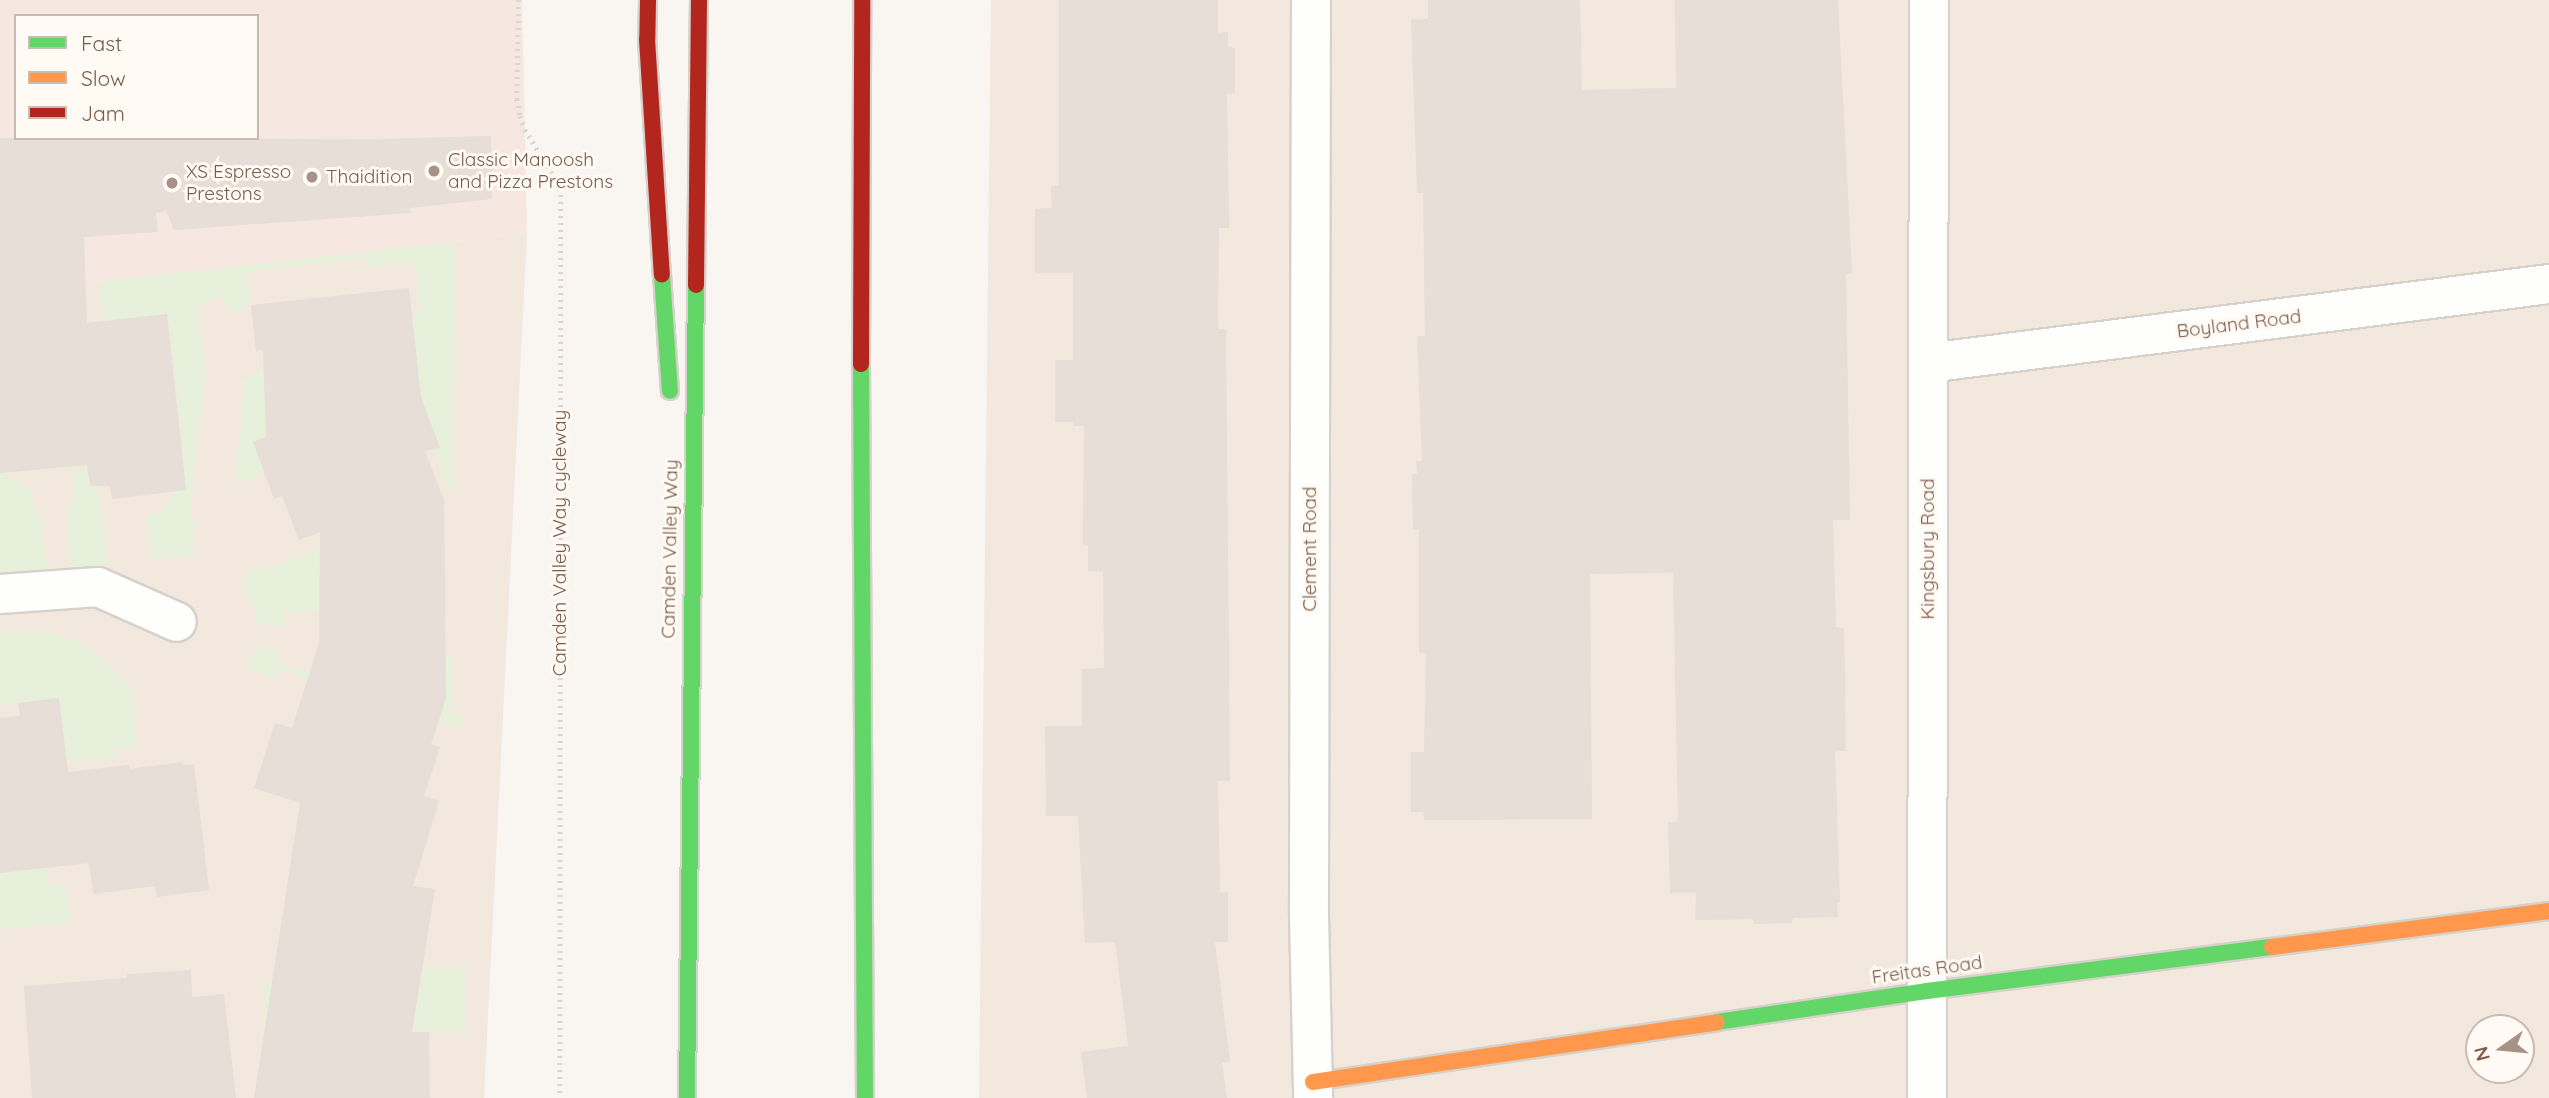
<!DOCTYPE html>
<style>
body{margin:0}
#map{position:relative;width:2549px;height:1098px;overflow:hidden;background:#f9f5f0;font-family:Quicksand,sans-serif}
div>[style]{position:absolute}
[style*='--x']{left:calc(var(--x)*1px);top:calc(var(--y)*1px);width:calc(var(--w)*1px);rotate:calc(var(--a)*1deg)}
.residential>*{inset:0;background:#f2e8de}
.commercial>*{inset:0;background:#f6e8e1}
.green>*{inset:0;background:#e7f0db}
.building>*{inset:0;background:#e6ded7}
.path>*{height:4.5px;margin-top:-2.25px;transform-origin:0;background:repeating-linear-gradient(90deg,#dcd5d0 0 2px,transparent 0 7px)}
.roads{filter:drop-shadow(2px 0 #d7d1cb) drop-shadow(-2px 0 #d7d1cb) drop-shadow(0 2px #d7d1cb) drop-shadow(0 -2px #d7d1cb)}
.street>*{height:38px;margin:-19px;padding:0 19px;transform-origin:19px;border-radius:19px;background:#fefefd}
.fast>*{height:16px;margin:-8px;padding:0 8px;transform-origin:8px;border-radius:8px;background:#63d668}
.slow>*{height:16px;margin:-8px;padding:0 8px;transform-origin:8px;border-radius:8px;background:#ff974d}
.jam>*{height:16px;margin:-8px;padding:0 8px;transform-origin:8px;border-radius:8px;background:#b3261e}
.dots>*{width:19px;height:19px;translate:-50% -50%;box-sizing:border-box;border:4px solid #fffaf3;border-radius:50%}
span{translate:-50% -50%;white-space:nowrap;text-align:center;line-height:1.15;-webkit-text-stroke:6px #fffaf3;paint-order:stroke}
.poi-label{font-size:19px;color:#7a5c4d}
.left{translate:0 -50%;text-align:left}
.street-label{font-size:19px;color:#7a5c4d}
.legend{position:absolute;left:14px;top:14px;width:245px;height:126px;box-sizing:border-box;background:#fffaf3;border:2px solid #cabbb1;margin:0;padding:9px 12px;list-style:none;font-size:21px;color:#7a5c4d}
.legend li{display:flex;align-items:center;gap:14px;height:35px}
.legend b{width:35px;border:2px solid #cabbb1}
.north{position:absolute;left:2465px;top:1014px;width:70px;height:70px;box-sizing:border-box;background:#fffaf3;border:2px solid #cabbb1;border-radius:50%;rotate:255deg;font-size:19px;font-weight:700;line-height:28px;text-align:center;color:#7a5c4d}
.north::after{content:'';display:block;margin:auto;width:24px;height:32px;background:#a69286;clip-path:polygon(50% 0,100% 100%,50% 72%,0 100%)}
</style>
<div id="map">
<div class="residential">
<div style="clip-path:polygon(evenodd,991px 0,2549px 0,2549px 1098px,979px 1098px,991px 0,2479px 1028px,2521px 1028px,2521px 1070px,2479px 1070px,2479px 1028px)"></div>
<div style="clip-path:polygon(527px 233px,484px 1098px,0 1098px,0 293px)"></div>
</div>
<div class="commercial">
<div style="clip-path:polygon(evenodd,0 0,522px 0,527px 233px,0 293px,0 0,16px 16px,257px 16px,257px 138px,16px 138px,16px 16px)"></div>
</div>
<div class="green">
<div style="clip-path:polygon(456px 242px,453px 489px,447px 491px,433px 449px,439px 448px,265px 473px,235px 485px,244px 393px,241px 382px,250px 375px,264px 368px,416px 357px,412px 312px,420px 310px,415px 262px,369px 267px,367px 258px,258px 270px,247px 274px,250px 303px,245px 303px,246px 311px,231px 310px,220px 296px,198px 308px,205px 376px,189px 521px,196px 522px,192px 557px,151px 559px,147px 515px,162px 513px,173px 492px,186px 489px,169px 314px,111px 320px,105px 329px,99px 282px)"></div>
<div style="clip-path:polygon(87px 467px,90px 486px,97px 486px,109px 564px,71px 568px,67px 514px,76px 490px,73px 468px)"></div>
<div style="clip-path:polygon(8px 472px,9px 478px,19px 477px,20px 489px,32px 488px,34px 506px,41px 518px,47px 569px,0 574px,0 473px)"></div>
<div style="clip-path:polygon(324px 548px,320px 573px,319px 599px,323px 611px,283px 612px,283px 627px,257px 623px,251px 601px,240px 584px,256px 564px,258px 571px)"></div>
<div style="clip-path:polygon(39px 630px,75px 640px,104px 661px,134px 690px,136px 748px,114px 749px,115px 758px,67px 761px,59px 698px,0 704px,0 631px)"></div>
<div style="clip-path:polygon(255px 647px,281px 651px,278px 663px,345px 682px,451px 654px,451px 711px,381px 692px,463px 716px,463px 729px,280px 670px,273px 677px,247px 669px)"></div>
<div style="clip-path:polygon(47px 868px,48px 885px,65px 886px,70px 923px,0 929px,0 873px)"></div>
<div style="clip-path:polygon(465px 966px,465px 1032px,355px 1032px,264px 1084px,264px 983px)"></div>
</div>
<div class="building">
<div style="clip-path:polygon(1059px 0,1218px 0,1218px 33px,1228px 32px,1228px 47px,1235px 48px,1235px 93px,1227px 94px,1229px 228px,1219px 228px,1218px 329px,1226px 329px,1230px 781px,1218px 781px,1220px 893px,1228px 892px,1228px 942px,1215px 942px,1230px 1062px,1222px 1063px,1227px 1098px,1087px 1098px,1081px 1052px,1128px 1046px,1115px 942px,1085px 943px,1078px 816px,1046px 816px,1045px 726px,1082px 726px,1082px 669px,1104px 668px,1103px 571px,1088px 571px,1088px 545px,1083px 544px,1084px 426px,1073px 426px,1073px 422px,1055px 422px,1055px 360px,1073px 360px,1073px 273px,1035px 273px,1035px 209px,1052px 208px,1051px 186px,1059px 186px)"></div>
<div style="clip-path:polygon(1428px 0,1580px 0,1582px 90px,1676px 88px,1675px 0,1838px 0,1852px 273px,1846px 274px,1850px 520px,1833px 520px,1836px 627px,1844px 628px,1846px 751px,1835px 751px,1840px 902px,1837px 902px,1838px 917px,1793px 918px,1792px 923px,1754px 924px,1753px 919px,1695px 920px,1696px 893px,1670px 893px,1668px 822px,1678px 822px,1673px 573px,1590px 574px,1592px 819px,1424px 820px,1423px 812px,1411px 812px,1411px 752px,1424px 752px,1426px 653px,1419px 653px,1419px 530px,1413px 530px,1412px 474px,1417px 474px,1416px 461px,1422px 461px,1417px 336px,1425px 336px,1423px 193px,1417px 193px,1411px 19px,1428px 19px)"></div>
<div style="clip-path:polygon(491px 136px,492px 199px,410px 208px,411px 213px,174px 230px,166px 211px,156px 213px,158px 232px,84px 237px,87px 323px,167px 314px,186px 490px,112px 499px,110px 486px,90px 486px,87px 465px,0 473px,0 138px,377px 139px)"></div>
<div style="clip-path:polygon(409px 288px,421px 397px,440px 448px,425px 451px,444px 500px,446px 699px,431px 744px,440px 747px,424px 796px,439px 801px,413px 886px,435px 889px,412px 1032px,429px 1032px,430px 1098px,254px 1098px,300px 803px,254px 788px,275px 723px,292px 728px,319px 643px,320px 532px,299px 540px,282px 496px,274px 499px,253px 442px,266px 437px,263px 350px,256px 351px,251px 305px)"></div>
<div style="clip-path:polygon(59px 698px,68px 772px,129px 765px,130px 769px,182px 762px,183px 765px,194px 764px,209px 890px,157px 897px,155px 886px,93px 894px,89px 863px,0 873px,0 718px,20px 716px,18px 703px)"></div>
<div style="clip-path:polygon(191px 970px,192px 997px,224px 994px,236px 1098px,32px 1098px,24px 986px,127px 978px,127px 974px)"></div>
</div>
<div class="path">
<div style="--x:519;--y:0;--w:99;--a:91.2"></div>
<div style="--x:517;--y:99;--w:17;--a:80"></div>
<div style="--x:520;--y:116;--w:15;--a:70"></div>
<div style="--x:525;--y:130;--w:68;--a:58.2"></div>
<div style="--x:561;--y:188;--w:910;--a:90.06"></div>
</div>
<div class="roads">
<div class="street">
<div style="--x:1311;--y:0;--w:915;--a:90.13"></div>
<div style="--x:1309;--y:915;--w:183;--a:88.7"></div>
<div style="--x:1928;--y:363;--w:626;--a:-7.25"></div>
<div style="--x:0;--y:594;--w:98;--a:-4.1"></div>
<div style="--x:98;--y:587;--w:86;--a:23.9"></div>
<div style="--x:1927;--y:1098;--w:1098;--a:-89.9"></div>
</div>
<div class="fast">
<div style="--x:662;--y:275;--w:116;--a:86.1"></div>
<div style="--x:861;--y:364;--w:734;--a:89.69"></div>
<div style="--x:1717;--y:1022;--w:212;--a:-8.4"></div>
<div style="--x:1927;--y:991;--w:348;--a:-7.3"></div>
<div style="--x:687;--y:1098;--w:813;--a:-89.37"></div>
</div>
<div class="slow">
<div style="--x:2272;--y:947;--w:279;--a:-7.4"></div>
<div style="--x:1313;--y:1082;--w:408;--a:-8.4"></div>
</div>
<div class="jam">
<div style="--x:648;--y:0;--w:39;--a:91"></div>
<div style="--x:647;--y:39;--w:236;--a:86.4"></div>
<div style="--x:696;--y:285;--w:285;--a:-89.4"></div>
<div style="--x:861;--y:364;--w:364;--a:-89.8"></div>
</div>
</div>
<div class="dots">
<div style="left:434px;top:171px;background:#a69286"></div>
<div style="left:312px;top:177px;background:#a69286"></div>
<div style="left:172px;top:183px;background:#a69286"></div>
</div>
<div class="poi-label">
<span class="left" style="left:448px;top:171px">Classic Manoosh<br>and Pizza Prestons</span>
<span class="left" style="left:186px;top:183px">XS Espresso<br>Prestons</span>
<span class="left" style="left:326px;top:177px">Thaidition</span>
</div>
<div class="street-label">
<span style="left:2239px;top:324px;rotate:-7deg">Boyland Road</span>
<span style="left:560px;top:543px;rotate:-90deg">Camden Valley Way cycleway</span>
<span style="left:670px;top:549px;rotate:-89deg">Camden Valley Way</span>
<span style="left:1310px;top:549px;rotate:-90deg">Clement Road</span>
<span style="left:1928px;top:549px;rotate:-90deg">Kingsbury Road</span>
<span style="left:1927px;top:970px;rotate:-8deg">Freitas Road</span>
</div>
<ul class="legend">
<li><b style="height:9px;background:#63d668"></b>Fast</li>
<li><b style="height:9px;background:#ff974d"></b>Slow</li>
<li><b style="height:9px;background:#b3261e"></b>Jam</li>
</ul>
<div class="north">N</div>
</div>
